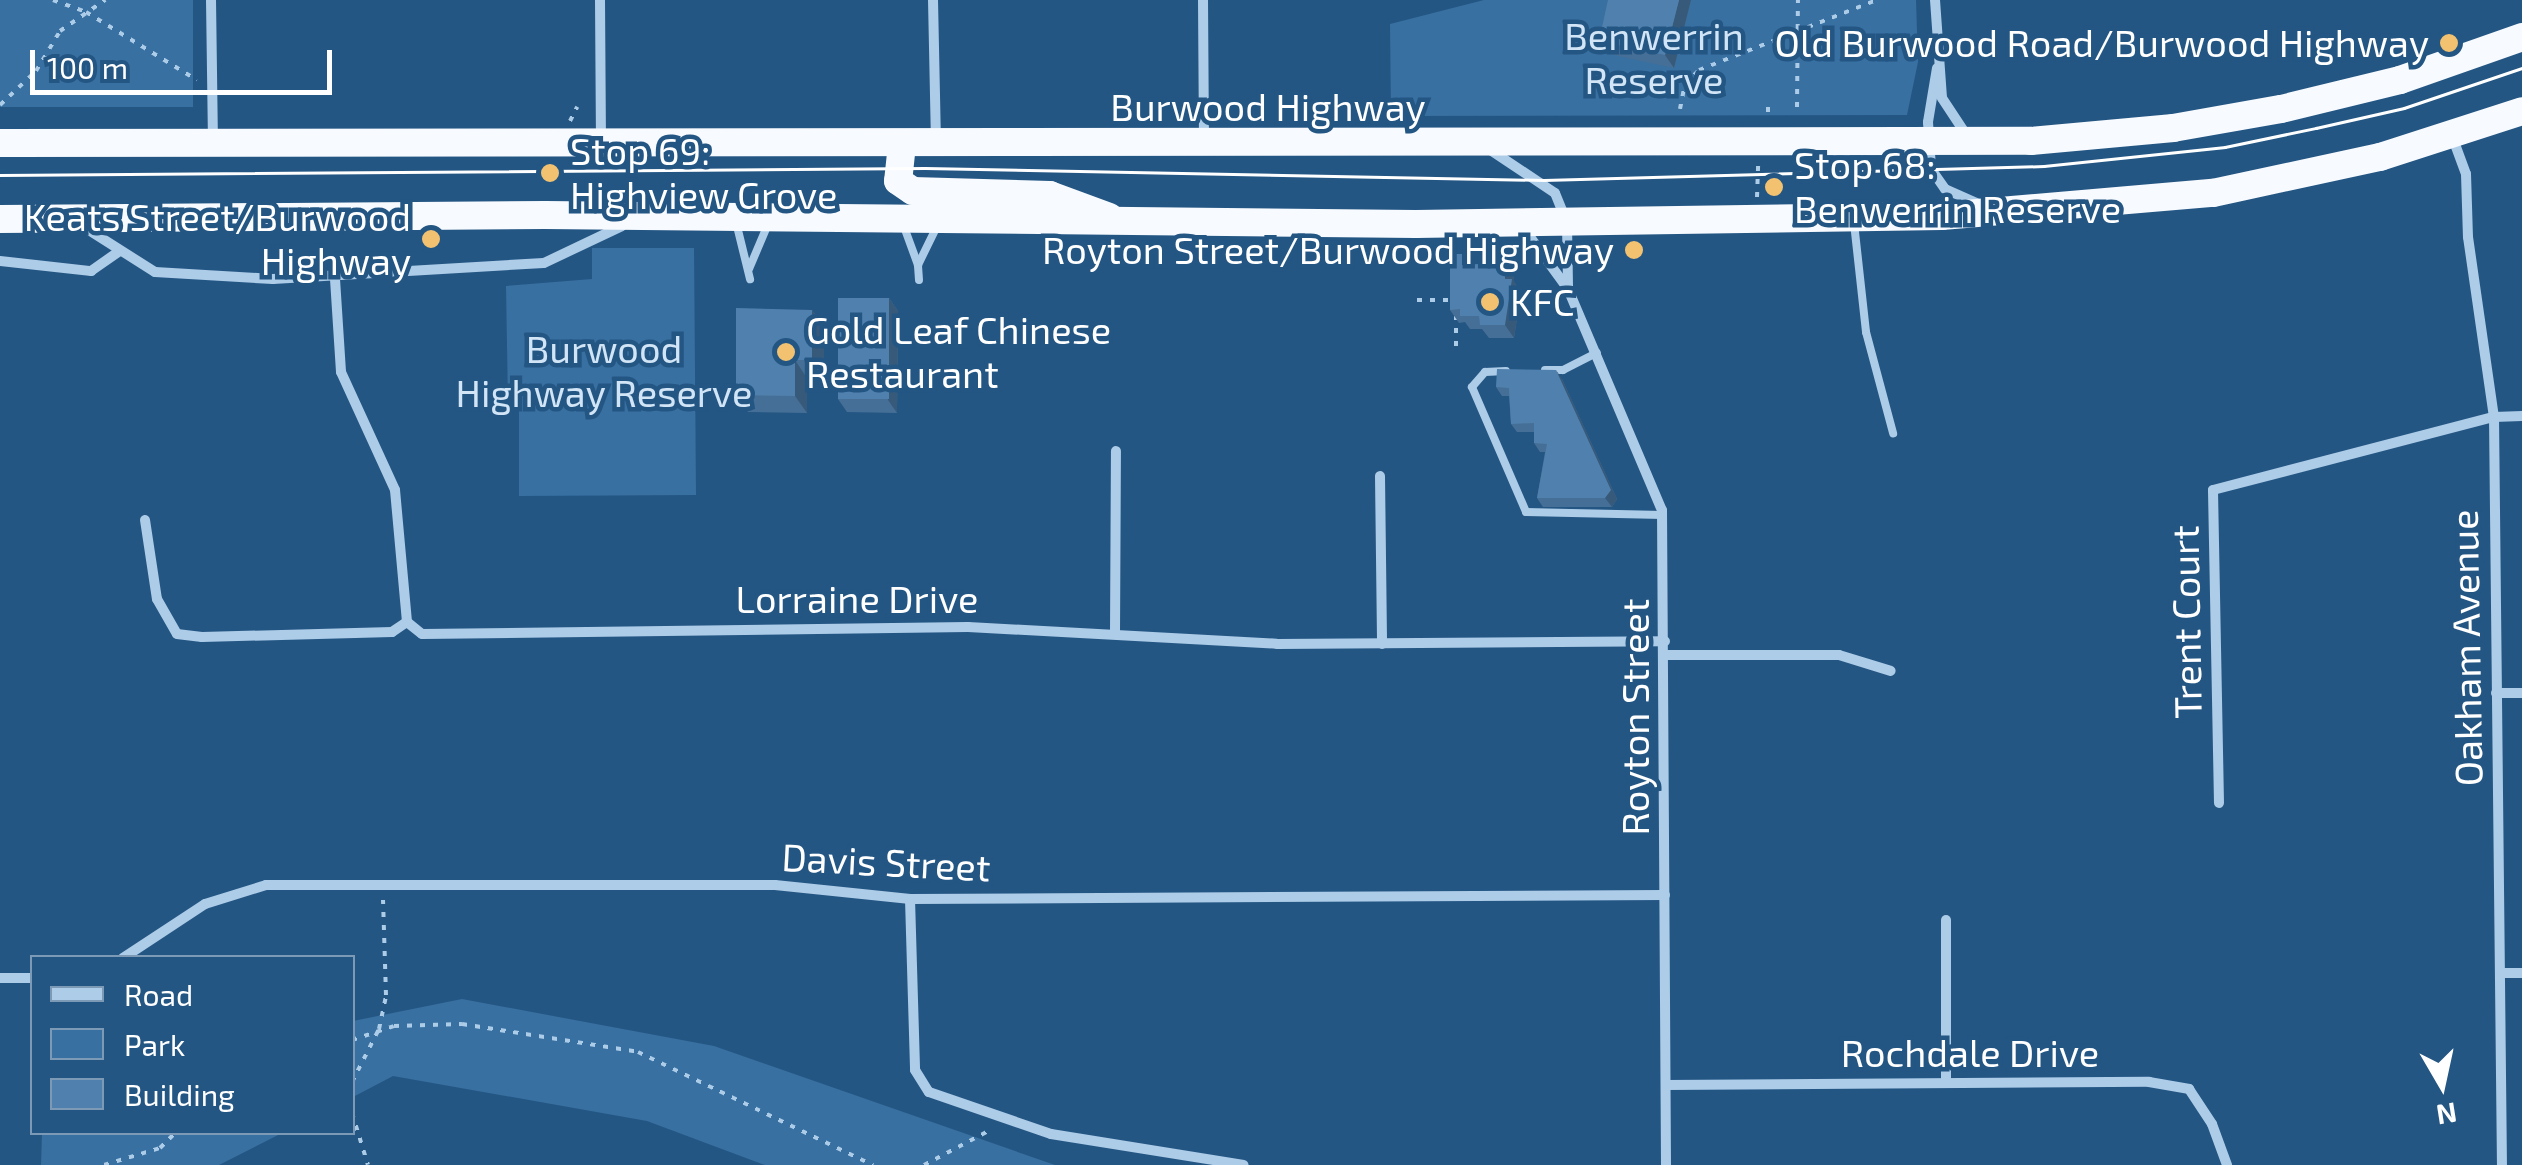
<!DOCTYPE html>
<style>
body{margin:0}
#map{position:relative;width:2522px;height:1165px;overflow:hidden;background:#245684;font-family:"Exo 2",sans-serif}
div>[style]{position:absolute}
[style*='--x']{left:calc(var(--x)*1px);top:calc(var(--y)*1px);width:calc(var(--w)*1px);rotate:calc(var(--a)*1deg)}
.green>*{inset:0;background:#3870a1;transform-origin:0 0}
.path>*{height:4px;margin-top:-2px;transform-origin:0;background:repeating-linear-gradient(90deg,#adcce8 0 5px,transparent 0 13px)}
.service>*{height:8px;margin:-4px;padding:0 4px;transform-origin:4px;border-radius:4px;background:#adcce8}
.minor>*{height:10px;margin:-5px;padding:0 5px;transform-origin:5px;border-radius:5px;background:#adcce8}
.trunk>*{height:28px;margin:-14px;padding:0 14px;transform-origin:14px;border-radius:14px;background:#f7fafe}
.tram>*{height:2.5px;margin:-1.25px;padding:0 1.25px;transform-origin:1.25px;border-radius:1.25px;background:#fff}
.wall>*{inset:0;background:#456f96}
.shaded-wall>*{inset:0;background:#385a7a}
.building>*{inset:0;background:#5081ae;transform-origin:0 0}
.dots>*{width:28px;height:28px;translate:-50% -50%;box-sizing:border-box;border:5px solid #245684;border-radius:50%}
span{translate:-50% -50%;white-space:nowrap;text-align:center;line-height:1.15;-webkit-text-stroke:9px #245684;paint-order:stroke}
.park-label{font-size:38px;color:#d1e5f6}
.poi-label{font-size:38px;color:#fff}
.right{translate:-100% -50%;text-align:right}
.left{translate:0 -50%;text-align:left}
.street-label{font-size:38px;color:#fff}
.legend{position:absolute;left:30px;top:955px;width:325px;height:180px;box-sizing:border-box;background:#245684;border:2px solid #7c9ab5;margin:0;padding:12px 18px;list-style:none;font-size:30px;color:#fff}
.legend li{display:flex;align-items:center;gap:20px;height:50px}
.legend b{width:50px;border:2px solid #7c9ab5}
.north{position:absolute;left:2392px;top:1035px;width:100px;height:100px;-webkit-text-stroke:8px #245684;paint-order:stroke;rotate:171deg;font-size:28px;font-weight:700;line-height:40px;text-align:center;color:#fff}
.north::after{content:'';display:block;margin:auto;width:35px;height:45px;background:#fff;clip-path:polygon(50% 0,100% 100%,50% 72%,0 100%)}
.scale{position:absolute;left:30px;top:50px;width:302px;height:45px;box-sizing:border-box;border:5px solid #fff;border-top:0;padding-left:12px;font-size:30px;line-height:35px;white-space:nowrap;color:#fff;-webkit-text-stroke:8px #245684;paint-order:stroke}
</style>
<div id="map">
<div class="green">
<div style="left:0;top:0;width:193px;height:107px"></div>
<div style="clip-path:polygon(1484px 0,1916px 0,1918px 62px,1907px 115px,1391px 116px,1390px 24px)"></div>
<div style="clip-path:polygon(592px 248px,694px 248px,696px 495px,519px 496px,519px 404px,508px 404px,506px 286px,592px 279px)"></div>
<div style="clip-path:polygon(462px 999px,714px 1046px,1055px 1165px,765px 1165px,647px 1121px,393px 1076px,353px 1097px,353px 1021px)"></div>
<div style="clip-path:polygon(42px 1133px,42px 1132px,282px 1133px,219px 1165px,41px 1165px)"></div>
</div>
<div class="path">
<div style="--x:53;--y:0;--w:35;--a:20"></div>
<div style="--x:86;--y:12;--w:130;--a:31.5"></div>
<div style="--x:0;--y:105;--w:50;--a:-43.4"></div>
<div style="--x:36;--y:71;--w:47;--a:-59"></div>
<div style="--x:60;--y:31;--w:55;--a:-34.6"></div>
<div style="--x:1768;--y:107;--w:13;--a:90"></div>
<div style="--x:1797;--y:107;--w:107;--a:-89.5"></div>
<div style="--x:1680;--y:109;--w:25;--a:-79"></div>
<div style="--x:1685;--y:84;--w:20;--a:-45"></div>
<div style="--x:1699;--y:70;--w:191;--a:-21.5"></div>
<div style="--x:570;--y:121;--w:16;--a:-63"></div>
<div style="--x:1757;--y:197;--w:33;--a:-88"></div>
<div style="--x:1417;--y:300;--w:35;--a:0"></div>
<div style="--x:1456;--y:315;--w:35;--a:90"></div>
<div style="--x:352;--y:1040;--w:44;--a:-18.4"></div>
<div style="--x:394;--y:1026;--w:68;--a:-1.7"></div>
<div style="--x:462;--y:1024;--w:178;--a:9"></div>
<div style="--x:638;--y:1052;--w:261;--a:25.7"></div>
<div style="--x:352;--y:1082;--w:59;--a:-63"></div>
<div style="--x:379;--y:1029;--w:35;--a:-78"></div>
<div style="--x:386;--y:995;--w:95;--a:-91.8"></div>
<div style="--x:352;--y:1113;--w:54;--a:72.9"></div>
<div style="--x:104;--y:1165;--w:59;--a:-16.9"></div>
<div style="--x:160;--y:1148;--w:23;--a:-45"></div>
<div style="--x:924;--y:1165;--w:75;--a:-27.9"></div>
</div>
<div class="service">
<div style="--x:736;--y:222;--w:59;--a:76.2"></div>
<div style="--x:1854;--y:223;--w:110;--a:83.7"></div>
<div style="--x:1866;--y:332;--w:105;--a:75"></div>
<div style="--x:903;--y:224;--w:44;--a:69.9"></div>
<div style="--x:749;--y:269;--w:49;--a:-67.1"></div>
<div style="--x:919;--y:280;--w:15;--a:-94"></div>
<div style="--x:918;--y:265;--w:46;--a:-64"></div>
<div style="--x:1545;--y:370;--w:18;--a:0"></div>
<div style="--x:1563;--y:370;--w:38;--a:-27"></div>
<div style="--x:1506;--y:371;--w:21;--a:177"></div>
<div style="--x:1485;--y:372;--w:20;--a:131"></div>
<div style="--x:1472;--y:387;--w:136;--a:66.6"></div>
<div style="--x:1526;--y:512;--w:137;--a:1.3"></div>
</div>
<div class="minor">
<div style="--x:211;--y:0;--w:141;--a:89.2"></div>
<div style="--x:600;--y:0;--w:142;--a:89.6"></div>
<div style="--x:933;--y:0;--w:139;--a:88.8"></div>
<div style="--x:1203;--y:0;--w:139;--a:89.6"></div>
<div style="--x:1935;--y:0;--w:98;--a:85.9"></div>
<div style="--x:1942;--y:98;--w:45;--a:56.7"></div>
<div style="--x:1937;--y:68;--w:55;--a:99.5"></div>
<div style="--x:1928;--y:122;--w:47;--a:86.3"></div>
<div style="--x:1931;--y:169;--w:24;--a:55"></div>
<div style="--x:1945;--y:189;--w:42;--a:24.1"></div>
<div style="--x:2452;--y:136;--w:40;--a:69.8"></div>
<div style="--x:2466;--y:174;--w:63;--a:88.2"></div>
<div style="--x:2468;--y:237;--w:182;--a:81.8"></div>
<div style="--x:2494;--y:417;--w:748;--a:89.39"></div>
<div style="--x:1489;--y:149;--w:79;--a:33.7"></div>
<div style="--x:1555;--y:193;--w:32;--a:68"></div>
<div style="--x:1567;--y:223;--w:65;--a:89.1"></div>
<div style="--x:1522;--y:226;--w:78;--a:53.9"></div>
<div style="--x:1568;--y:289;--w:240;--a:67"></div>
<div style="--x:1662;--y:510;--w:655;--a:89.65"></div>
<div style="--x:84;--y:227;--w:84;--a:32.4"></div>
<div style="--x:155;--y:272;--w:118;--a:3.4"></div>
<div style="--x:273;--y:279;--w:271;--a:-3.4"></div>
<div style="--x:544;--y:263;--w:86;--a:-25.4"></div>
<div style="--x:0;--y:261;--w:92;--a:6.3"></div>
<div style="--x:91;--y:271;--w:33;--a:-35"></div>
<div style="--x:335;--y:279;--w:93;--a:86.3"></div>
<div style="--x:341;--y:372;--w:130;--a:65.4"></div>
<div style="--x:395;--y:490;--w:133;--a:84.8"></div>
<div style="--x:1380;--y:476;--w:168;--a:89.3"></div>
<div style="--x:145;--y:520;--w:80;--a:81.4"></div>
<div style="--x:157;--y:599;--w:40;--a:60.3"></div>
<div style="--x:177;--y:634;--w:25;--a:7"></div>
<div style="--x:202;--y:637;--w:190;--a:-1.5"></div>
<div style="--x:392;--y:632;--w:18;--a:-34"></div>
<div style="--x:407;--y:622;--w:19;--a:39"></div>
<div style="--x:422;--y:634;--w:546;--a:-0.73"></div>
<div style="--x:968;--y:627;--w:309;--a:3.1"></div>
<div style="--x:1277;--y:644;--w:388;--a:-0.4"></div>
<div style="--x:1115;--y:633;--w:182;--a:-89.7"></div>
<div style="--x:1665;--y:655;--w:174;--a:0"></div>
<div style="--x:1839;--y:655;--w:54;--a:17.1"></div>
<div style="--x:2496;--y:693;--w:26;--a:0"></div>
<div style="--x:2219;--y:803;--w:313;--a:-91.1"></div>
<div style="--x:2213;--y:490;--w:290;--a:-14.6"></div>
<div style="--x:2494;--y:417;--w:28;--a:-2"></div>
<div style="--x:910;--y:899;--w:171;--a:88.3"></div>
<div style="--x:915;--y:1070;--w:26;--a:58"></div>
<div style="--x:929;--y:1092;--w:129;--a:19"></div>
<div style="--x:1051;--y:1134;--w:195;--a:9.1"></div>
<div style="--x:1946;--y:920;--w:163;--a:90"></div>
<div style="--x:123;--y:958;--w:98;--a:-33.4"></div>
<div style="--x:205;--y:904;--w:64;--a:-17.3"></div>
<div style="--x:266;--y:885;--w:509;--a:0"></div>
<div style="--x:775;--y:885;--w:136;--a:5.9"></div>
<div style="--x:910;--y:899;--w:755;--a:-0.3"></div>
<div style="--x:2501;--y:973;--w:21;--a:0"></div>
<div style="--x:0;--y:978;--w:32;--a:0"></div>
<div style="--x:1666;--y:1085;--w:483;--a:-0.4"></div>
<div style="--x:2149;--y:1082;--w:41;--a:9.9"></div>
<div style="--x:2189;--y:1089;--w:42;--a:56.7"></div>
<div style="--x:2212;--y:1124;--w:44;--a:69.9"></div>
</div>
<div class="trunk">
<div style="--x:0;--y:143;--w:2031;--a:-0.06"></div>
<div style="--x:2031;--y:141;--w:143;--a:-5.2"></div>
<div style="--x:2173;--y:128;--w:110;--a:-10"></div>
<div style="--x:2281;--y:109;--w:122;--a:-13.7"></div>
<div style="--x:2400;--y:80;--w:129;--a:-19.4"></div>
<div style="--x:902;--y:144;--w:37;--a:96"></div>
<div style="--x:898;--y:181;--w:18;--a:34"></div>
<div style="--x:913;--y:191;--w:137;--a:1.7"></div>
<div style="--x:1050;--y:195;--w:63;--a:20.4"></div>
<div style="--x:0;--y:219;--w:545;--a:-0.42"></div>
<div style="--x:545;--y:215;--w:871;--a:0.59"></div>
<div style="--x:1416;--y:224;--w:526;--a:-0.87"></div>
<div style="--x:1942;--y:216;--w:272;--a:-4.9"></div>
<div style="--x:2213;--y:193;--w:171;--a:-12.2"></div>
<div style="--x:2380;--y:157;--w:149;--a:-17.9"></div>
</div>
<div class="tram">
<div style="--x:0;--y:175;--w:925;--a:-0.43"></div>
<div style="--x:925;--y:168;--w:619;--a:1.11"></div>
<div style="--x:1544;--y:180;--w:500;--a:-1.6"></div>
<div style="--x:2044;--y:166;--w:182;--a:-6"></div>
<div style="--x:2225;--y:147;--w:93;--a:-11.8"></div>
<div style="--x:2316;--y:128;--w:90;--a:-12.8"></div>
<div style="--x:2404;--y:108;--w:125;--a:-18.7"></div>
</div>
<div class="wall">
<div style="clip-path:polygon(1608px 0,1691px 0,1674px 68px,1609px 54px,1599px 41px)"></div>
<div style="clip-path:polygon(1496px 252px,1514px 278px,1514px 282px,1521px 292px,1514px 338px,1489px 338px,1482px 329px,1470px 329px,1465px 322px,1459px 323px,1450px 310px,1469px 264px,1484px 264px)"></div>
<div style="clip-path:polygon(889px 298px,898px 311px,897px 413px,847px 412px,838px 399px)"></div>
<div style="clip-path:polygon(812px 310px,824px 327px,824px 378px,807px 378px,807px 413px,748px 412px,736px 395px)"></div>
<div style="clip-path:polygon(1562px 379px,1617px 499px,1612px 507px,1543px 507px,1537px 498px,1545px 452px,1540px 452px,1534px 443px,1534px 432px,1517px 432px,1511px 424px,1509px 396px,1502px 396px,1496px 387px)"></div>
</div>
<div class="shaded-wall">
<div style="clip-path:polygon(1679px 0,1691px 0,1674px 68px,1665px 55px)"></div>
<div style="clip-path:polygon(1496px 252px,1514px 278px,1514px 282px,1521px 292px,1514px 338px,1505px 325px)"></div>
<div style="clip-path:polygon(889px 298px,898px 311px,897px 413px,888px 400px)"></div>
<div style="clip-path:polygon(812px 310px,824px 327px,824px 378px,812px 360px)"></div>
<div style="clip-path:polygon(795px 360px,807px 378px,807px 413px,795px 396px)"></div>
<div style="clip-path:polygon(1556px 370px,1562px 379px,1617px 499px,1612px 507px,1605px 498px)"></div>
</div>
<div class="building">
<div style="clip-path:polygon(1608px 0,1679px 0,1665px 55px,1599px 41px)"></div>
<div style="clip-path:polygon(1483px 252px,1496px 252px,1497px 264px,1505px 265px,1505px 279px,1512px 279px,1505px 325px,1480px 325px,1479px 316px,1460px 316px,1460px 309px,1450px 310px,1450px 254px,1462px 254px,1462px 265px,1484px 264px)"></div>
<div style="left:838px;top:298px;width:51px;height:101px"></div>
<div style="clip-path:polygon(736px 308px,812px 310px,812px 360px,795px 360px,795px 396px,736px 395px)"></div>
<div style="clip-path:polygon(1497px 369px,1556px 370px,1611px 490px,1605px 498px,1537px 498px,1547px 444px,1534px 443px,1534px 423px,1511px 424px,1509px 388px,1496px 387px)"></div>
</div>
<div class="dots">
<div style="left:2449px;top:43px;background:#f2c271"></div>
<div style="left:550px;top:173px;background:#f2c271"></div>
<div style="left:1774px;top:187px;background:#f2c271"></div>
<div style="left:431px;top:239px;background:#f2c271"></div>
<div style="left:1634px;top:250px;background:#f2c271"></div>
<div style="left:1490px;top:302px;background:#f2c271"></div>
<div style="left:786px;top:352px;background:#f2c271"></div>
</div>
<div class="park-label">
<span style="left:1654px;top:58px">Benwerrin<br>Reserve</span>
<span style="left:604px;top:371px">Burwood<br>Highway Reserve</span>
</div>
<div class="poi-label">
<span class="right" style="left:2429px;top:43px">Old Burwood Road/Burwood Highway</span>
<span class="left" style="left:570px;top:173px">Stop 69:<br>Highview Grove</span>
<span class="left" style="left:1794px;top:187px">Stop 68:<br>Benwerrin Reserve</span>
<span class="right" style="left:411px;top:239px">Keats Street/Burwood<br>Highway</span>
<span class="right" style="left:1614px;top:250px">Royton Street/Burwood Highway</span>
<span class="left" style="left:1510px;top:302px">KFC</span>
<span class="left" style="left:806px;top:352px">Gold Leaf Chinese<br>Restaurant</span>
</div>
<div class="street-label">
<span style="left:1268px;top:107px">Burwood Highway</span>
<span style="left:857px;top:599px">Lorraine Drive</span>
<span style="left:2186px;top:622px;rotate:-91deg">Trent Court</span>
<span style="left:2466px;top:648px;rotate:-91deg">Oakham Avenue</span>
<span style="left:1635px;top:717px;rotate:-90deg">Royton Street</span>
<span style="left:886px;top:862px;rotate:3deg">Davis Street</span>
<span style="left:1970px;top:1053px">Rochdale Drive</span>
</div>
<ul class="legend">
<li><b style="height:12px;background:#adcce8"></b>Road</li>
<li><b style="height:28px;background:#3870a1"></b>Park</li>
<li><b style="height:28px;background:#5081ae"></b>Building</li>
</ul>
<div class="north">N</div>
<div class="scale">100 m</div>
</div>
